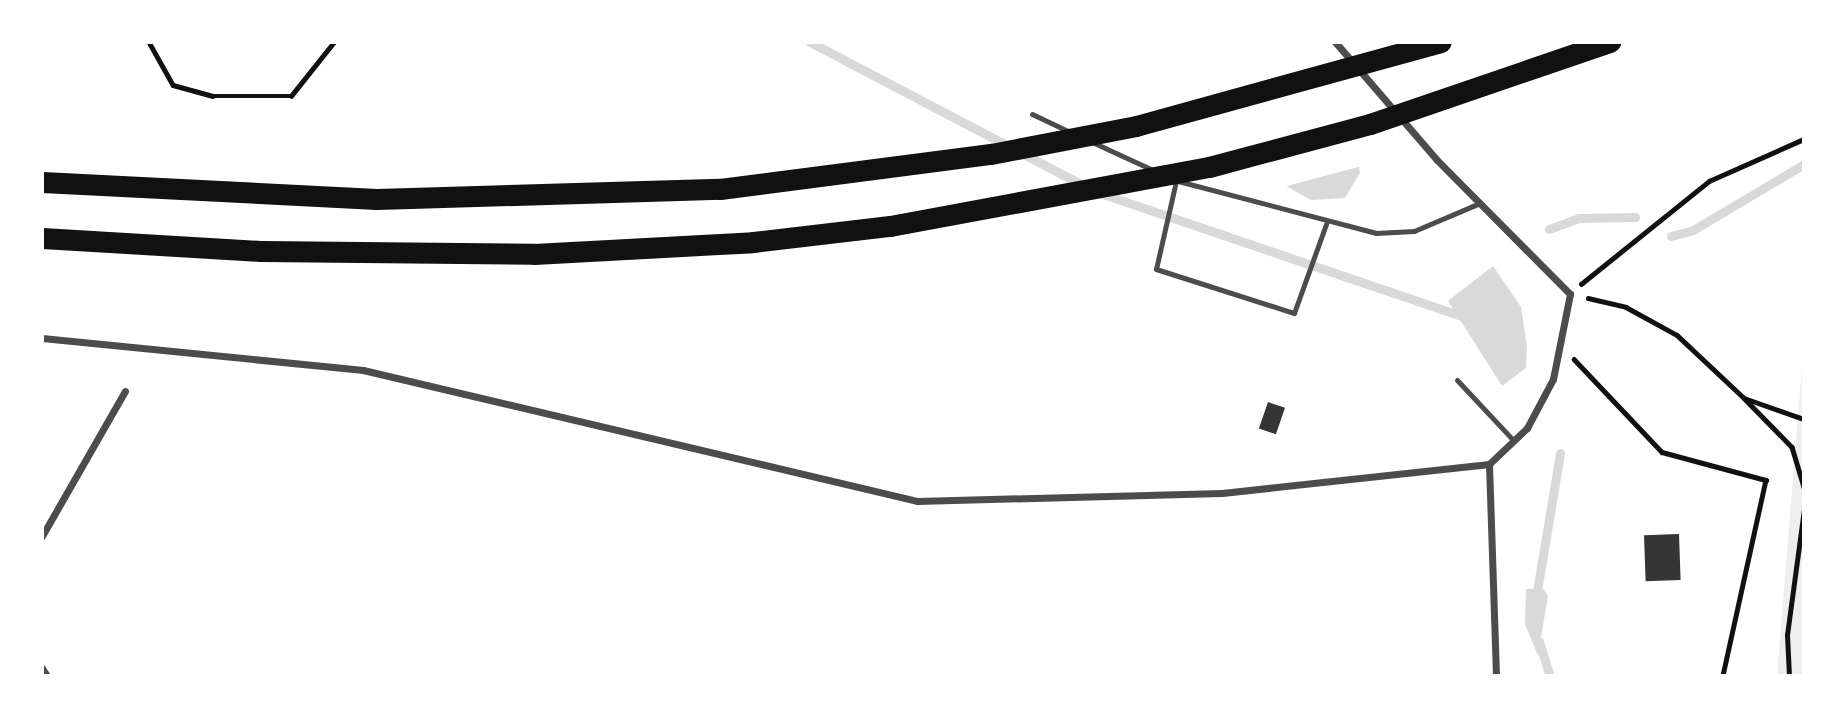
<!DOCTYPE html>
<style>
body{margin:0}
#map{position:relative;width:1846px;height:718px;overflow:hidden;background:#fff;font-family:"DM Sans",sans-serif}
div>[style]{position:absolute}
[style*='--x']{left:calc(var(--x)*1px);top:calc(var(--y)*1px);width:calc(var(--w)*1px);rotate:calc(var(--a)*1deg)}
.green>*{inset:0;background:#eee}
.water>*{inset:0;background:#d9d9d9}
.pier>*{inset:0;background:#fff}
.stream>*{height:9px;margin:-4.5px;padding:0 4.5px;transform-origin:4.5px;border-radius:4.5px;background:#d9d9d9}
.building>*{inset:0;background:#353535;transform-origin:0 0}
.path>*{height:4.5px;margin:-2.25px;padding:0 2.25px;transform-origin:2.25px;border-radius:2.25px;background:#111}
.service>*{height:5px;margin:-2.5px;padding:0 2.5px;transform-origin:2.5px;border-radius:2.5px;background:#4c4c4c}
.minor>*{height:7px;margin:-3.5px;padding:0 3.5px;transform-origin:3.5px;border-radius:3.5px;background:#4c4c4c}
.motorway>*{height:21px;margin:-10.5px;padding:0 10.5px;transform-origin:10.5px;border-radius:10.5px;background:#111}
span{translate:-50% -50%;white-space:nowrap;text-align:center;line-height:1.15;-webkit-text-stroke:6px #fff;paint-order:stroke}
.frame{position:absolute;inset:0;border:44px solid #fff;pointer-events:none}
</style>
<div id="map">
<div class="green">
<div style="clip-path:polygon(1804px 342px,1804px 676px,1777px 676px)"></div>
</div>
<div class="water">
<div style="clip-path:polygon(1358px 161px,1360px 173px,1345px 198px,1311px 200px,1286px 186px)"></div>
<div style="clip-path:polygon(1493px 266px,1521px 307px,1527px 347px,1526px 368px,1502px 386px,1448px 301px)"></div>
<div style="clip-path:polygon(1526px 589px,1543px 589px,1548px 595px,1538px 656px,1525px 624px)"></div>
</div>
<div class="pier">
<div style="clip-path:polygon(1337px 140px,1357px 149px,1362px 166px,1283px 187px,1283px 163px,1291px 150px)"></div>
</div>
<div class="stream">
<div style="--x:810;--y:42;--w:310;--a:27.7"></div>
<div style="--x:1097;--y:192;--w:389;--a:18.8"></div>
<div style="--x:1549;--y:229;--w:32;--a:-20"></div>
<div style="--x:1579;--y:218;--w:56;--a:-1"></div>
<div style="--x:1671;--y:236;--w:23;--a:-15"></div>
<div style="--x:1693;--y:230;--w:129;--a:-30.7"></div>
<div style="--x:1536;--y:597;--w:146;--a:-80.5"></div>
<div style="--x:1539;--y:641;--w:37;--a:73"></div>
</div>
<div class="building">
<div style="left:1268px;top:402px;width:18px;height:28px;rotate:19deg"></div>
<div style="left:1679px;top:534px;width:46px;height:35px;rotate:88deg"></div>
</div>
<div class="path">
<div style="--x:149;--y:42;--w:49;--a:60.8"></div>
<div style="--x:173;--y:85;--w:41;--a:15.4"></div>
<div style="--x:213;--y:96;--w:78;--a:0"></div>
<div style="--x:291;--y:96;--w:69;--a:-51.5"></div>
<div style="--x:1581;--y:284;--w:164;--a:-38.8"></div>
<div style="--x:1709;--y:181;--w:104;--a:-23.9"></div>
<div style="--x:1588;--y:298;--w:39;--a:13"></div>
<div style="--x:1626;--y:307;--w:58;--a:28.8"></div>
<div style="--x:1677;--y:335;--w:92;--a:43.2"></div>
<div style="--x:1744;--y:398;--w:64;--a:19.3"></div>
<div style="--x:1574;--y:359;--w:128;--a:46.6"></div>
<div style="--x:1662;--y:452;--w:108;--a:15.1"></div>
<div style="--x:1766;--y:480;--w:201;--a:102.4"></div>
<div style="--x:1745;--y:399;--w:67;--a:45.6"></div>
<div style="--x:1792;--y:447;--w:42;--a:73.3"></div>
<div style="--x:1789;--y:676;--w:41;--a:-92.8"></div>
<div style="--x:1787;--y:635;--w:126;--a:-82.3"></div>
</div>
<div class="service">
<div style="--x:1032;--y:114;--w:42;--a:25.3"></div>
<div style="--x:1092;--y:142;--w:67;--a:24.7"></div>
<div style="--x:1176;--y:181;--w:90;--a:102.8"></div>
<div style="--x:1156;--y:269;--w:145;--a:17.7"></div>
<div style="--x:1294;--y:313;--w:95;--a:-70.2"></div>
<div style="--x:1178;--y:181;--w:205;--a:14.7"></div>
<div style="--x:1376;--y:233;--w:38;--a:-3"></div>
<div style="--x:1414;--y:231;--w:72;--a:-23"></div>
<div style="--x:1457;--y:380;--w:83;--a:46.9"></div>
</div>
<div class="minor">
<div style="--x:42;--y:338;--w:323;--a:5.7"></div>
<div style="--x:363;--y:370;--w:569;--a:13.3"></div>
<div style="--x:917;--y:501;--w:305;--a:-1.5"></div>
<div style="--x:1222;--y:493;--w:269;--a:-6.2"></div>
<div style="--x:1489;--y:464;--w:52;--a:-43.5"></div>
<div style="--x:1527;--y:428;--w:55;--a:-62"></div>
<div style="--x:1553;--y:379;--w:87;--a:-78.7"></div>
<div style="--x:1570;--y:294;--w:189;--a:-134.8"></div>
<div style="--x:1437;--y:160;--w:156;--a:-130.8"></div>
<div style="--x:1489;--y:464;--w:212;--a:88.1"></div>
<div style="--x:42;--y:536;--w:167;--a:-60.2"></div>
<div style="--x:42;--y:668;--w:9;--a:58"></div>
</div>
<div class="motorway">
<div style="--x:42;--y:182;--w:335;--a:2.9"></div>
<div style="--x:377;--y:199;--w:343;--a:-1.7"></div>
<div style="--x:720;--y:189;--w:273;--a:-7.4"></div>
<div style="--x:991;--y:154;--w:148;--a:-10.9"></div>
<div style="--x:1136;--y:126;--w:316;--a:-15.4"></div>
<div style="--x:42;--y:238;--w:219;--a:3.4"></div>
<div style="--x:261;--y:251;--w:273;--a:0.6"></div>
<div style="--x:534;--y:254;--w:219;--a:-3.1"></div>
<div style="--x:753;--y:242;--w:138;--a:-6.7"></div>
<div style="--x:890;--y:226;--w:324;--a:-10.5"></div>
<div style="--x:1209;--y:167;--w:167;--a:-15"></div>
<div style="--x:1370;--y:124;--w:254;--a:-18.9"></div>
</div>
<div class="frame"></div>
</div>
